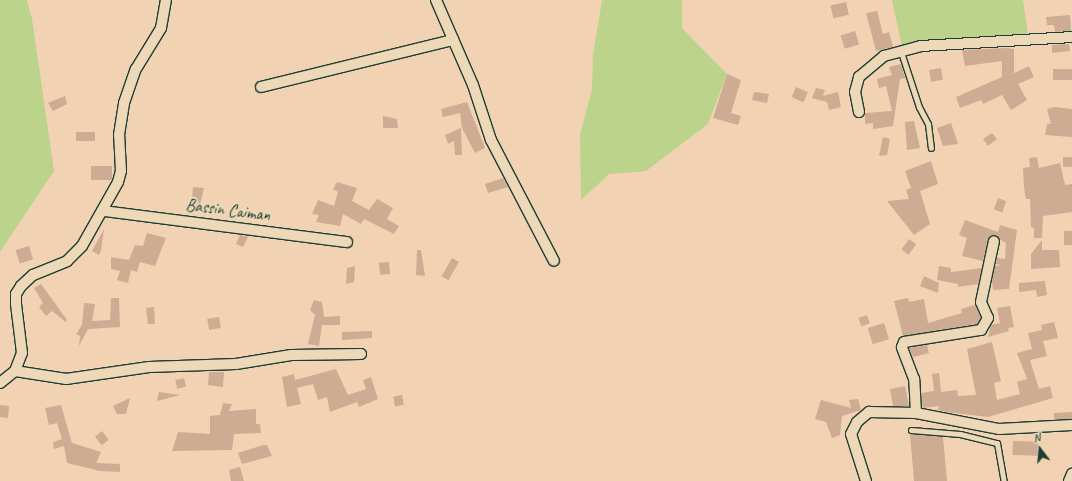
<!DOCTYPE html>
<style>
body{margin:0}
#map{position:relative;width:1072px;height:481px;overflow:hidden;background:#f1d3b3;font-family:Caveat,sans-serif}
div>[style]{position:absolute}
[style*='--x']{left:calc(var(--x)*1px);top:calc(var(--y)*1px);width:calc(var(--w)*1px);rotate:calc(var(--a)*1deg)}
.green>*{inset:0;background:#bbd38a}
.building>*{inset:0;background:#ceab93;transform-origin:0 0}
.roads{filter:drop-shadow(1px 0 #1f3d34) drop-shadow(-1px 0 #1f3d34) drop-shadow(0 1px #1f3d34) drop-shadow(0 -1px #1f3d34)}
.service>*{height:5px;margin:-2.5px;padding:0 2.5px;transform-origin:2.5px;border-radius:2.5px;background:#edd9b7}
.minor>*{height:10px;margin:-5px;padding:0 5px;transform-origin:5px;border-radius:5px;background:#edd9b7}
span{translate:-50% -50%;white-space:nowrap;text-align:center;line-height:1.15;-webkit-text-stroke:4px #edd9b7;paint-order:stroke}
.street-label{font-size:17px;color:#1f3d34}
.north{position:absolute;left:1020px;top:429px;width:40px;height:40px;-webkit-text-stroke:3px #edd9b7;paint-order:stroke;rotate:344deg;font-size:11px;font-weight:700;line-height:16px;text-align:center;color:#1f3d34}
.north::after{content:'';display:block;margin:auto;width:14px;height:18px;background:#1f3d34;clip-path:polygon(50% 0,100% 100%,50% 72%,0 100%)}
</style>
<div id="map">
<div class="green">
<div style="clip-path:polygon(0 0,27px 0,32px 19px,54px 171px,0 252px)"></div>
<div style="clip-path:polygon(602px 0,682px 0,682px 28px,727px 74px,708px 124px,646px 171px,609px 174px,581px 200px,580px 135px,592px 89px,593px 55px)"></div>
<div style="clip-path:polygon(892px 0,1023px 0,1029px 42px,1011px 46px,946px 41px,902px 47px)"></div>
</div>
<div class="building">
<div style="left:846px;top:2px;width:13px;height:16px;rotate:77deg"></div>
<div style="clip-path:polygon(877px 11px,883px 34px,889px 32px,893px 47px,876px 51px,866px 13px)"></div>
<div style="clip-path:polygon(1070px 15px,1071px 31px,1055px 32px,1054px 25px,1047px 25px,1046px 17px)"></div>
<div style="left:855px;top:31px;width:14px;height:15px;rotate:73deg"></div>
<div style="clip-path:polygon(1069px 44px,1070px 51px,1052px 53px,1052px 45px)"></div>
<div style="clip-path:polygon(1006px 48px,1014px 49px,1014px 73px,1029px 66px,1034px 77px,1018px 84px,1027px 100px,1011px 110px,1002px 95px,983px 104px,981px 100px,960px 108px,956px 97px,1002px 77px,1002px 61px,965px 66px,962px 50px)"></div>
<div style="clip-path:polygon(901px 64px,905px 78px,900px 79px,893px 126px,873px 129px,873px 123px,865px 124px,865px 113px,892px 111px,886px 86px,879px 88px,877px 79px,892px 75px,889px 67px)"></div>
<div style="left:941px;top:68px;width:12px;height:12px;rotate:81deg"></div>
<div style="left:1072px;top:69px;width:11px;height:19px;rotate:90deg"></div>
<div style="clip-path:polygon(727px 74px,741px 80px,731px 113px,741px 116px,738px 125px,713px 118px)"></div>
<div style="left:796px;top:87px;width:13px;height:11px;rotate:23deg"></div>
<div style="clip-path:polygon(816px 88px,825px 90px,823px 96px,838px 92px,841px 107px,829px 110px,827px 102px,812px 98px)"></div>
<div style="clip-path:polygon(754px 92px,769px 94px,767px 103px,752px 100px)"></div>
<div style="clip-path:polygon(65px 96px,67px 104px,53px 111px,48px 103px)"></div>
<div style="clip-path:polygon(467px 102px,485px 148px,475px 153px,462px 128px,460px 113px,443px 117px,441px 109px)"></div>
<div style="clip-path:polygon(1055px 107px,1072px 109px,1072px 137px,1045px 135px,1047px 124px,1051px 124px,1047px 109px)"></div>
<div style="clip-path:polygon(383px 116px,397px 119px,398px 128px,383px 128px)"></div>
<div style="clip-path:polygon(914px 121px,920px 148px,907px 150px,905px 122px)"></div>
<div style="clip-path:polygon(951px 123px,958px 144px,943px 146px,937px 128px)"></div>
<div style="clip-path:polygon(461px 128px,462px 155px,455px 155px,454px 141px,448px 144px,445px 135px)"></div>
<div style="left:95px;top:132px;width:9px;height:19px;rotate:90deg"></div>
<div style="clip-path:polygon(992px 133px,997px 139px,988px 146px,983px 139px)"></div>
<div style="clip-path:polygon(883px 137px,890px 139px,887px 155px,879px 156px)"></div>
<div style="clip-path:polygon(1037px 157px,1039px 168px,1060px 163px,1065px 185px,1072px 184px,1072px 212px,1043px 216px,1042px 238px,1034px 238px,1034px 228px,1031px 227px,1030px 199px,1026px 199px,1024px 188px,1023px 168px,1030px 167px,1029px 158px)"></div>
<div style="left:1063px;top:157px;width:9px;height:10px"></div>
<div style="clip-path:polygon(931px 161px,938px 184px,920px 191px,930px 224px,914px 235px,887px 201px,909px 199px,906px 190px,911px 188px,905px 171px)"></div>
<div style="left:112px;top:166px;width:14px;height:21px;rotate:90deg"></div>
<div style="clip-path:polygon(503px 178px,508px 187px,488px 193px,485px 184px)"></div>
<div style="clip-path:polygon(337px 182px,357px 188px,352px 201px,369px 210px,377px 199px,393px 208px,387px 219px,399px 226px,394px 234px,364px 219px,361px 224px,343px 214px,340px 226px,316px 222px,319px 215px,312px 214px,318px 200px,334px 206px,338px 192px,333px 189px)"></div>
<div style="clip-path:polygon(193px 187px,204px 188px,199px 209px,191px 208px)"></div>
<div style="left:998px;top:198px;width:9px;height:12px;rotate:21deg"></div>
<div style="clip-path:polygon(965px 220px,998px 232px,1000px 225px,1017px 230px,1009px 289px,993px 290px,992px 282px,995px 266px,1002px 265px,996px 264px,997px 258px,1005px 259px,1006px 243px,992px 235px,988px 239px,983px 261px,962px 256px,967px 238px,959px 235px)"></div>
<div style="clip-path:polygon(104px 229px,101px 251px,99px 255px,92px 251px)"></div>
<div style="left:1064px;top:231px;width:8px;height:14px"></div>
<div style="clip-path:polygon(147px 233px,166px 238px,155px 266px,140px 262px,137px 272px,131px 270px,128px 283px,117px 280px,120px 271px,111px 269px,111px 257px,129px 260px,135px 245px,143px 246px)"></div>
<div style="clip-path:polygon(240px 235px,248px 237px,243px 247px,236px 244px)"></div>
<div style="left:909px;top:239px;width:9px;height:13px;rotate:36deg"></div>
<div style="clip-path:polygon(1042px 240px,1042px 250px,1059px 250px,1060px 267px,1031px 269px,1031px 254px)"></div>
<div style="left:29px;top:246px;width:14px;height:14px;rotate:73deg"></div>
<div style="clip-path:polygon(417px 250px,421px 250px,425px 276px,416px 275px)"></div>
<div style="left:452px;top:258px;width:8px;height:21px;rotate:30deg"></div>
<div style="left:389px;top:262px;width:12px;height:10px;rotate:85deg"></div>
<div style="clip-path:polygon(355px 266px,354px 282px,346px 284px,347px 268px)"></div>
<div style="clip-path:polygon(939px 266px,951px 268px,951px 272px,982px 268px,978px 284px,958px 287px,958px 284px,937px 280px)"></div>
<div style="clip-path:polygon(924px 276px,939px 283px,938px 293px,920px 286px)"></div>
<div style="clip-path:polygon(1045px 281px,1047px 295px,1037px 297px,1036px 290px,1019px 292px,1019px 283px)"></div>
<div style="clip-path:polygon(41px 284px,67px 320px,66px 322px,52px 311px,46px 316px,39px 307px,43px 303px,34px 288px)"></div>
<div style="clip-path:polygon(111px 298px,119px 298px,120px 327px,88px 329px,79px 346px,80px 336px,76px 334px,82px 325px,84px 303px,95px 304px,92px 321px,110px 320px)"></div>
<div style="clip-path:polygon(908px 298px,909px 302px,924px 299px,928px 323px,962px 313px,961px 309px,975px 305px,981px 318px,977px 324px,903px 336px,894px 301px)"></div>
<div style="clip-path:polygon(314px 300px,322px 302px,324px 317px,340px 316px,340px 325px,322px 325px,319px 346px,308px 344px,315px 315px,310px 310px)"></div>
<div style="clip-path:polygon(1010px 306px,1014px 327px,1008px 328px,1009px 331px,988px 337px,991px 325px,1000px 323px,997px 308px)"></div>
<div style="clip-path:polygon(154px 307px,155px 324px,148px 324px,146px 308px)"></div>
<div style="left:867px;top:315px;width:9px;height:9px;rotate:72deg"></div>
<div style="left:219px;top:317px;width:11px;height:12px;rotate:80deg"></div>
<div style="clip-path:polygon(1054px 322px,1058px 338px,1043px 341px,1047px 356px,1030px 360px,1039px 389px,1050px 386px,1053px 398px,988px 417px,947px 412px,938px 410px,939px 406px,923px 408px,921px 393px,934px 391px,932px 374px,939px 373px,941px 392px,957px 390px,958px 396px,976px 395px,967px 349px,992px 342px,1001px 381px,994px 383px,997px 400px,1020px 394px,1017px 382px,1027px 379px,1017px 353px,1032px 349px,1028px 333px,1042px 330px,1041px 325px)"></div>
<div style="left:884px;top:323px;width:17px;height:17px;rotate:73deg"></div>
<div style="clip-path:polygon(372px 331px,372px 338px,342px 340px,342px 332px)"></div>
<div style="clip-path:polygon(927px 345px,929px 353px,913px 357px,909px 348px)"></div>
<div style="clip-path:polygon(336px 369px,348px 395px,366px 389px,363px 380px,371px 377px,378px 399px,359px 407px,357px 402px,330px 412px,327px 397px,318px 400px,313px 384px,297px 388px,301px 404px,287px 407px,282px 377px,294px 374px,295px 380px)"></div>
<div style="clip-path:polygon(209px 372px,224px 372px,223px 387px,208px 385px)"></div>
<div style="left:184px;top:378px;width:9px;height:9px;rotate:77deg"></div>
<div style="clip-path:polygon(905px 386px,909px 406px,893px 406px,890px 389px)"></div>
<div style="clip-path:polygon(159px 392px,180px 395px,157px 401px)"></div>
<div style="left:402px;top:395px;width:10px;height:9px;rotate:79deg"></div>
<div style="clip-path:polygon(130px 398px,126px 414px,117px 414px,113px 406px)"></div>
<div style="clip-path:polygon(858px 399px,861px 410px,842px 416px,840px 435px,832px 438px,826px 422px,815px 419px,821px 400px,851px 408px,849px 400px)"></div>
<div style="clip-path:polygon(223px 403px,232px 404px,229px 411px,256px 409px,256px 424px,260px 424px,261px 433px,234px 434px,232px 450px,172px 451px,178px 432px,210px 434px,210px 416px,220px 415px)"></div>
<div style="clip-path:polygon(0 405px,9px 406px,8px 418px,0 417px)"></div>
<div style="clip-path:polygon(61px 405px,72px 443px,101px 452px,96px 463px,120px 464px,120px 472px,100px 471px,67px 463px,64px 446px,54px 449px,53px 442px,62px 439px,57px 423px,49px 425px,45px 408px)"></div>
<div style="clip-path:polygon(1072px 412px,1072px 419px,1054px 419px,1054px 413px)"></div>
<div style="left:102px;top:431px;width:11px;height:9px;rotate:52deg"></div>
<div style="clip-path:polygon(910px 434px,943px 437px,947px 481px,914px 481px)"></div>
<div style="left:1013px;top:441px;width:25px;height:14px;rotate:2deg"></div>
<div style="clip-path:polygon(263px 445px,267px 445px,272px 456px,242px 464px,238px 453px)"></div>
<div style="clip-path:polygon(240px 467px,244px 481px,231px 481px,229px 470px)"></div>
</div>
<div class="roads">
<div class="service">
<div style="--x:901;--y:52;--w:58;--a:71.9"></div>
<div style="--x:919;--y:107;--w:19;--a:62"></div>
<div style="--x:928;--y:124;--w:24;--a:83"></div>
<div style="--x:911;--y:430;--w:49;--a:4.7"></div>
<div style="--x:960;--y:434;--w:38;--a:14"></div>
<div style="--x:997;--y:443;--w:39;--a:80"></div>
</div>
<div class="minor">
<div style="--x:436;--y:0;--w:93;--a:66.5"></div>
<div style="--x:473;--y:85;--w:58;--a:71.9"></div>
<div style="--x:491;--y:140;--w:136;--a:62.5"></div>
<div style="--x:261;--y:87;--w:198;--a:-13.8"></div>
<div style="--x:859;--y:112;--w:20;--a:-101"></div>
<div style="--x:855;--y:92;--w:16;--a:-75"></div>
<div style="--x:859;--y:77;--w:33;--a:-40"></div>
<div style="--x:884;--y:56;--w:38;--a:-15"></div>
<div style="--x:921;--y:46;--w:151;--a:-3.4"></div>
<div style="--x:104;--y:211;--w:245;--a:7.3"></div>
<div style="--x:15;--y:371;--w:52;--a:8.9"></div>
<div style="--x:66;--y:379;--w:84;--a:-8.2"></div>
<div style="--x:149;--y:367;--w:87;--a:-2"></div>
<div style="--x:236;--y:364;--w:56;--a:-9.3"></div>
<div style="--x:291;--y:355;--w:70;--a:-0.8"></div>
<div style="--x:0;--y:383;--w:19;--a:-39"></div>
<div style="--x:15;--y:371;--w:19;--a:-69"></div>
<div style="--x:22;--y:353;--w:49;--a:-97"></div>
<div style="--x:16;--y:304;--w:10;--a:-90"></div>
<div style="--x:16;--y:294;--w:9;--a:-58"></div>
<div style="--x:21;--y:286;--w:16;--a:-43"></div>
<div style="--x:33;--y:275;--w:37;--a:-22"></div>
<div style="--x:67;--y:261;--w:21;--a:-45"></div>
<div style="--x:82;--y:246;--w:73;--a:-60.6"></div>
<div style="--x:118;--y:182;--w:11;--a:-75"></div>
<div style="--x:121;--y:171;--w:36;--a:-93"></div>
<div style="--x:119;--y:135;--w:32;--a:-81"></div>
<div style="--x:124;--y:103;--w:36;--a:-71"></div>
<div style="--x:136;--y:69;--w:48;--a:-58.6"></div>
<div style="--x:161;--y:28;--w:28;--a:-80"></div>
<div style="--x:916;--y:413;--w:34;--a:-93"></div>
<div style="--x:914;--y:379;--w:34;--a:-111"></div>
<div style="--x:902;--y:347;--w:5;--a:-68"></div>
<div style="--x:904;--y:342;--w:78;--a:-8.9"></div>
<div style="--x:981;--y:330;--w:14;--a:-60"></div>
<div style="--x:988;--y:318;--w:17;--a:-114"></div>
<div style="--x:981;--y:302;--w:62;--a:-78"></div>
<div style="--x:866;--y:481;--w:49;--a:-107.7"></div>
<div style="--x:851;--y:434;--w:13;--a:-63"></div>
<div style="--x:857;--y:422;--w:16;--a:-40"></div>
<div style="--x:869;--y:412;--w:47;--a:1.2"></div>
<div style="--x:916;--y:413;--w:85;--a:10.9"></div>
<div style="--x:999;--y:429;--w:73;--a:-3.1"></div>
<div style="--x:1069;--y:481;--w:8;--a:-67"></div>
</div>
</div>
<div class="street-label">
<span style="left:228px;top:210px;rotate:7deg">Bassin Caiman</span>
</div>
<div class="north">N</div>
</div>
